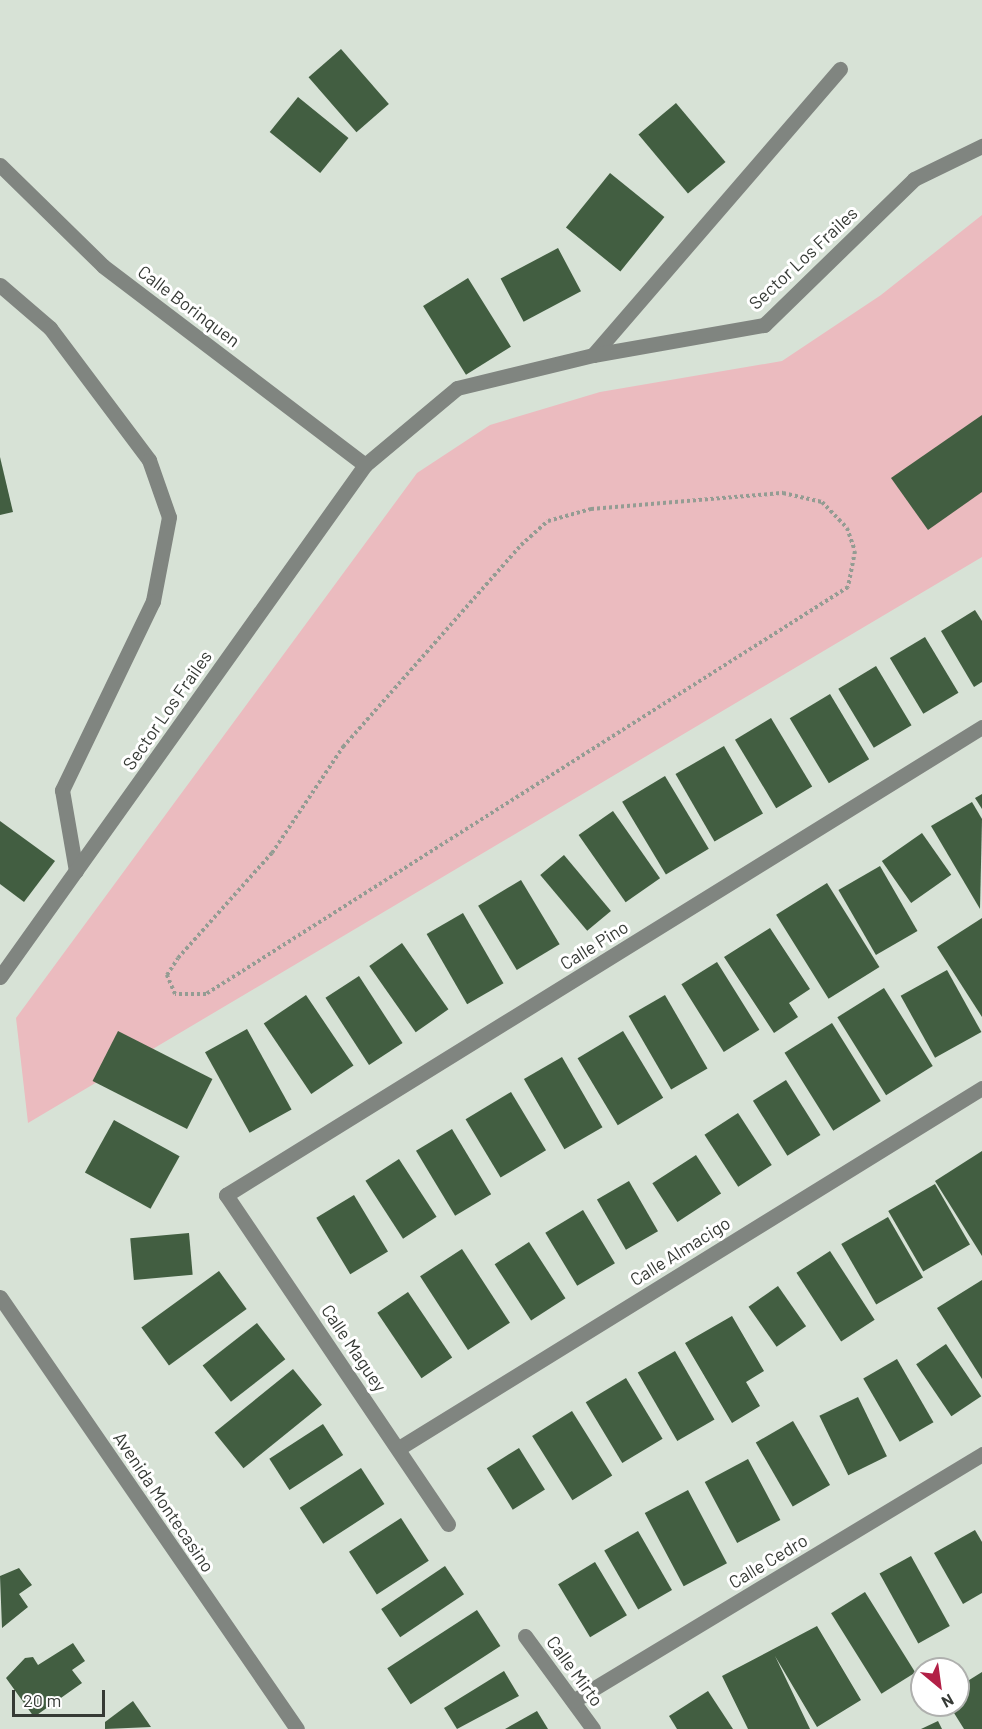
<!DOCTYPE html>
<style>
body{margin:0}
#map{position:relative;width:982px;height:1729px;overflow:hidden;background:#d7e2d6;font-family:Barlow,sans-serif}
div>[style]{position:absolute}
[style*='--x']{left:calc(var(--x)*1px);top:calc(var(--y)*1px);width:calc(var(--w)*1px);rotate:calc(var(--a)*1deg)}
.green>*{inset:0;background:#ebbbbf}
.building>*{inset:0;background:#425e41;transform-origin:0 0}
.path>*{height:4px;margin-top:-2px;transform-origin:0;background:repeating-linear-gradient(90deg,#949c93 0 3px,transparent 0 6px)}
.minor>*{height:15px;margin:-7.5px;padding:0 7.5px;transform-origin:7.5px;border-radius:7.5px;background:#808580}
span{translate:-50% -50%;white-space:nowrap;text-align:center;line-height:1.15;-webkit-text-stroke:6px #fff;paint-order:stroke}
.street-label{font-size:18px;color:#363a35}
.north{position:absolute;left:910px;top:1657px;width:60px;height:60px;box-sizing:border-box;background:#fff;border:2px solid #afb0ae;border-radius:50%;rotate:151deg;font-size:16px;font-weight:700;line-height:24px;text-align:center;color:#363a35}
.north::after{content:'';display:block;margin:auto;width:21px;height:27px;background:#b22046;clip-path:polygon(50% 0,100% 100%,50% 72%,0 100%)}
.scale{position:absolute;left:12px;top:1690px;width:93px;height:27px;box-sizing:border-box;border:3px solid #363a35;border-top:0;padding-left:8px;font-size:18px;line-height:21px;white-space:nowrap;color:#363a35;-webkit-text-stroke:4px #fff;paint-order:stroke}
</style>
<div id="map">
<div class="green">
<div style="clip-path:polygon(982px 215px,982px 557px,28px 1123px,16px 1018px,417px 473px,490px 425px,600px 392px,782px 361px,881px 295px)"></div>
</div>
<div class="building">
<div style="left:341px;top:49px;width:73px;height:43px;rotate:49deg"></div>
<div style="left:298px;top:97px;width:65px;height:45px;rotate:39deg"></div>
<div style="left:676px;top:103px;width:77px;height:49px;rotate:50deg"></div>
<div style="left:610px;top:173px;width:70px;height:70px;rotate:39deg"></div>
<div style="left:558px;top:248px;width:49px;height:65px;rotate:62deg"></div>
<div style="left:468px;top:278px;width:81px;height:53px;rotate:58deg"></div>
<div style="clip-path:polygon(982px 415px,982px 492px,928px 530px,891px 478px)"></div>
<div style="clip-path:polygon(0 457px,13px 512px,0 515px)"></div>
<div style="clip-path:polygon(975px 610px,982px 621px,982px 682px,974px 687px,941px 631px)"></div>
<div style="left:925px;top:637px;width:65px;height:41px;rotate:59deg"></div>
<div style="left:876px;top:666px;width:69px;height:44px;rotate:59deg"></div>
<div style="left:830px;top:694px;width:76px;height:47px;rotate:59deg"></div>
<div style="left:771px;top:718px;width:80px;height:42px;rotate:59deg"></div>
<div style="left:724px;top:746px;width:78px;height:56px;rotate:60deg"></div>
<div style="left:665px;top:776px;width:85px;height:50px;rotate:59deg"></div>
<div style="clip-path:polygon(982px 794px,982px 809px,975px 798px)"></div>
<div style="clip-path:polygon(972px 802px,982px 819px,980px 909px,931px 826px)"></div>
<div style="left:613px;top:811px;width:82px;height:42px;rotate:55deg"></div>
<div style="clip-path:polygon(0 821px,55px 861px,24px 902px,0 884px)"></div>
<div style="left:922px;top:833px;width:51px;height:49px;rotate:55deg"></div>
<div style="left:564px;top:855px;width:73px;height:31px;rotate:50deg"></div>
<div style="left:880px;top:866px;width:75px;height:48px;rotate:60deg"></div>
<div style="left:521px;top:880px;width:75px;height:50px;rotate:59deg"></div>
<div style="left:827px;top:883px;width:99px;height:60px;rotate:58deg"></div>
<div style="left:463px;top:913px;width:81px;height:42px;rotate:60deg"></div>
<div style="clip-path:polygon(982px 918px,982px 1017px,937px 947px)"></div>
<div style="clip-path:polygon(770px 928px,810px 989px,789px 1003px,798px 1017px,774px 1033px,724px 957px)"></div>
<div style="left:402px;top:943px;width:81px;height:40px;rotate:55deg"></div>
<div style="left:717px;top:962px;width:80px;height:42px;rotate:58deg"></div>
<div style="left:947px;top:970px;width:71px;height:53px;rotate:61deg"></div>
<div style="left:359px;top:976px;width:80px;height:40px;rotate:57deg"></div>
<div style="left:884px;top:988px;width:92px;height:55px;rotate:58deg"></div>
<div style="left:306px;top:995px;width:85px;height:51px;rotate:56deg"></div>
<div style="left:665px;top:995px;width:85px;height:42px;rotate:60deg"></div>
<div style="left:832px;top:1023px;width:92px;height:56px;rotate:58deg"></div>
<div style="left:247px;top:1029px;width:92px;height:48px;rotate:61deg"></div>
<div style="left:118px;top:1031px;width:106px;height:56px;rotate:27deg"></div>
<div style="left:623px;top:1031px;width:78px;height:53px;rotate:59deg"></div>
<div style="left:562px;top:1057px;width:81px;height:44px;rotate:60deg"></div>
<div style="left:786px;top:1080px;width:65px;height:39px;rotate:58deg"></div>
<div style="left:511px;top:1092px;width:68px;height:53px;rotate:59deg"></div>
<div style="left:738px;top:1113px;width:62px;height:40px;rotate:57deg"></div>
<div style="left:114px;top:1120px;width:75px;height:60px;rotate:29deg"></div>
<div style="left:452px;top:1129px;width:76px;height:42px;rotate:59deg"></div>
<div style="clip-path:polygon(982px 1151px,982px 1256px,935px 1181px)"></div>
<div style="left:696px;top:1155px;width:46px;height:52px;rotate:57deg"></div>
<div style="left:399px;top:1159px;width:69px;height:40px;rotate:57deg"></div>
<div style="left:629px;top:1181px;width:58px;height:37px;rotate:60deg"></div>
<div style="left:935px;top:1184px;width:70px;height:54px;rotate:60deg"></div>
<div style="left:354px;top:1195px;width:66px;height:44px;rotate:59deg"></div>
<div style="left:583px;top:1210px;width:62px;height:44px;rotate:59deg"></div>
<div style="left:888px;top:1217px;width:70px;height:54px;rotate:60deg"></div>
<div style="left:189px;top:1233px;width:42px;height:59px;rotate:85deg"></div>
<div style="left:529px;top:1242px;width:67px;height:41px;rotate:57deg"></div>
<div style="left:462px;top:1249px;width:88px;height:50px;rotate:57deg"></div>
<div style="left:830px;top:1251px;width:82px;height:40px;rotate:57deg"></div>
<div style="left:219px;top:1271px;width:47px;height:96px;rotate:54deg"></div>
<div style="clip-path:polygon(982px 1280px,982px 1379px,937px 1308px)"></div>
<div style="left:778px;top:1286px;width:49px;height:36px;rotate:55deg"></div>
<div style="left:408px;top:1292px;width:79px;height:37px;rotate:56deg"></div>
<div style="clip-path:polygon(732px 1316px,764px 1371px,746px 1382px,760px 1406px,732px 1423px,685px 1343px)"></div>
<div style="left:257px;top:1323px;width:46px;height:69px;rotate:52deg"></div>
<div style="left:946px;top:1344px;width:63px;height:36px;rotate:56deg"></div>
<div style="left:675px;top:1351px;width:79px;height:43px;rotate:60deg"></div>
<div style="left:897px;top:1359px;width:73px;height:39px;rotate:60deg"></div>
<div style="left:293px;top:1369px;width:46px;height:101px;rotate:51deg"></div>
<div style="left:626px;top:1378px;width:71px;height:47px;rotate:59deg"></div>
<div style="left:858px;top:1397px;width:66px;height:43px;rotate:64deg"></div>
<div style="left:572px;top:1411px;width:76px;height:47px;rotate:58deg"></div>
<div style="left:793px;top:1421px;width:74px;height:43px;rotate:60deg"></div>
<div style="left:323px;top:1424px;width:37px;height:64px;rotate:57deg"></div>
<div style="left:519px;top:1448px;width:49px;height:38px;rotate:58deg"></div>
<div style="left:748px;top:1459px;width:69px;height:49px;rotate:62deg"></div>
<div style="left:361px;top:1468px;width:43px;height:73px;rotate:57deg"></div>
<div style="left:688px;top:1490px;width:83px;height:49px;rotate:62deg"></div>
<div style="left:401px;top:1518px;width:51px;height:62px;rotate:57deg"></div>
<div style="clip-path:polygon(975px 1530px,982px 1542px,982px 1593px,963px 1604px,934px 1553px)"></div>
<div style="left:638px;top:1531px;width:68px;height:39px;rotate:60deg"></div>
<div style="left:911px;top:1556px;width:80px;height:36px;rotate:61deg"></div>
<div style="left:595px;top:1562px;width:62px;height:43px;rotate:59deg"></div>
<div style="left:445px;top:1566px;width:34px;height:77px;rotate:56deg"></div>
<div style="clip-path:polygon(19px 1568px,32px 1585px,19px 1594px,28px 1607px,2px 1628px,0 1576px)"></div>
<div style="left:865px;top:1592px;width:95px;height:40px;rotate:58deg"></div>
<div style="left:477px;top:1610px;width:43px;height:107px;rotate:57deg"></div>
<div style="clip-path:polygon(817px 1626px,861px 1700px,817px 1727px,775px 1656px,810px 1729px,748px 1729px,722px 1676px)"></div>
<div style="clip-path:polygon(73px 1643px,85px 1661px,72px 1670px,82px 1683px,34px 1717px,6px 1678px,25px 1658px,33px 1657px,38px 1665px)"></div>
<div style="clip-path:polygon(504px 1671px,519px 1696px,457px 1729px,444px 1708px)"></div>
<div style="clip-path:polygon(982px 1672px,982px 1729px,964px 1729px,949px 1705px,958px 1705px,958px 1687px)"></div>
<div style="clip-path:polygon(708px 1691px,733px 1729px,677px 1729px,669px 1716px)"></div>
<div style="clip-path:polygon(133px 1701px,151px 1727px,105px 1729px,105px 1722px)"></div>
<div style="clip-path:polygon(537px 1711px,548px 1729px,505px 1729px)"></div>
<div style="clip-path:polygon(938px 1721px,942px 1729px,921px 1729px)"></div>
</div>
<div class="path">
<div style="--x:783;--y:493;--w:40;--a:13"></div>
<div style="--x:822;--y:502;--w:36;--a:46"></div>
<div style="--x:847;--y:528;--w:24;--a:71"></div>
<div style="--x:855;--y:551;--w:37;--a:101"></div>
<div style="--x:848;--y:587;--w:760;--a:147.63"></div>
<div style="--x:206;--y:994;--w:31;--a:180"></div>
<div style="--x:175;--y:994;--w:21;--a:-113"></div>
<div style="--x:167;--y:975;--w:20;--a:-57"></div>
<div style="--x:178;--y:958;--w:141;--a:-48.2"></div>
<div style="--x:272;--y:853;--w:128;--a:-56.2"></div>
<div style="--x:343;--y:747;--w:269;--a:-48.6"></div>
<div style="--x:521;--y:545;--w:36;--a:-42"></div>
<div style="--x:548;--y:521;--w:45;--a:-15.6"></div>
<div style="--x:591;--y:509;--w:193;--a:-4.8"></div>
</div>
<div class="minor">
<div style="--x:0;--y:165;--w:144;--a:44.4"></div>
<div style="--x:103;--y:266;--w:329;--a:37.2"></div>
<div style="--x:0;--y:285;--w:66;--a:40.7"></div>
<div style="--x:50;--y:328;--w:165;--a:53.1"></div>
<div style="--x:149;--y:460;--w:60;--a:70.7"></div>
<div style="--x:169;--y:517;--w:86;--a:100.8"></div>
<div style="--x:153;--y:601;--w:210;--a:115.7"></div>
<div style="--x:62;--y:790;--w:82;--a:80.2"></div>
<div style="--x:593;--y:355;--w:378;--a:-49.2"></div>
<div style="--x:0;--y:977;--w:629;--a:-54.52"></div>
<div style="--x:365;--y:465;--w:120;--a:-39.9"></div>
<div style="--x:457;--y:388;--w:140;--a:-13.6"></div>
<div style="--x:593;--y:355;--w:174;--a:-10"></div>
<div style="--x:764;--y:325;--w:209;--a:-44.2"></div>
<div style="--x:914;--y:179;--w:76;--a:-25.9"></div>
<div style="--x:0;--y:1297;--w:524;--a:55.49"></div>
<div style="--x:399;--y:1448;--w:685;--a:-31.7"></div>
<div style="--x:448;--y:1524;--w:397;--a:-124"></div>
<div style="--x:226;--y:1195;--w:889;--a:-31.76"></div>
<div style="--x:525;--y:1636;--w:115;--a:53.8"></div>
<div style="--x:573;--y:1701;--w:478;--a:-31.1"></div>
</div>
<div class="street-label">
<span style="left:803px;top:258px;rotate:-43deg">Sector Los Frailes</span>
<span style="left:189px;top:306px;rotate:37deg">Calle Borinquen</span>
<span style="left:167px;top:710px;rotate:-55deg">Sector Los Frailes</span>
<span style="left:594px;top:945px;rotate:-32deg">Calle Pino</span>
<span style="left:680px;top:1251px;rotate:-32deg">Calle Almacigo</span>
<span style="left:354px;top:1348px;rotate:56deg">Calle Maguey</span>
<span style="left:164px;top:1502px;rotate:56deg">Avenida Montecasino</span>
<span style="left:768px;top:1561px;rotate:-31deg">Calle Cedro</span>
<span style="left:575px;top:1671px;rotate:54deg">Calle Mirto</span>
</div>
<div class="north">N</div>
<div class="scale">20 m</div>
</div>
